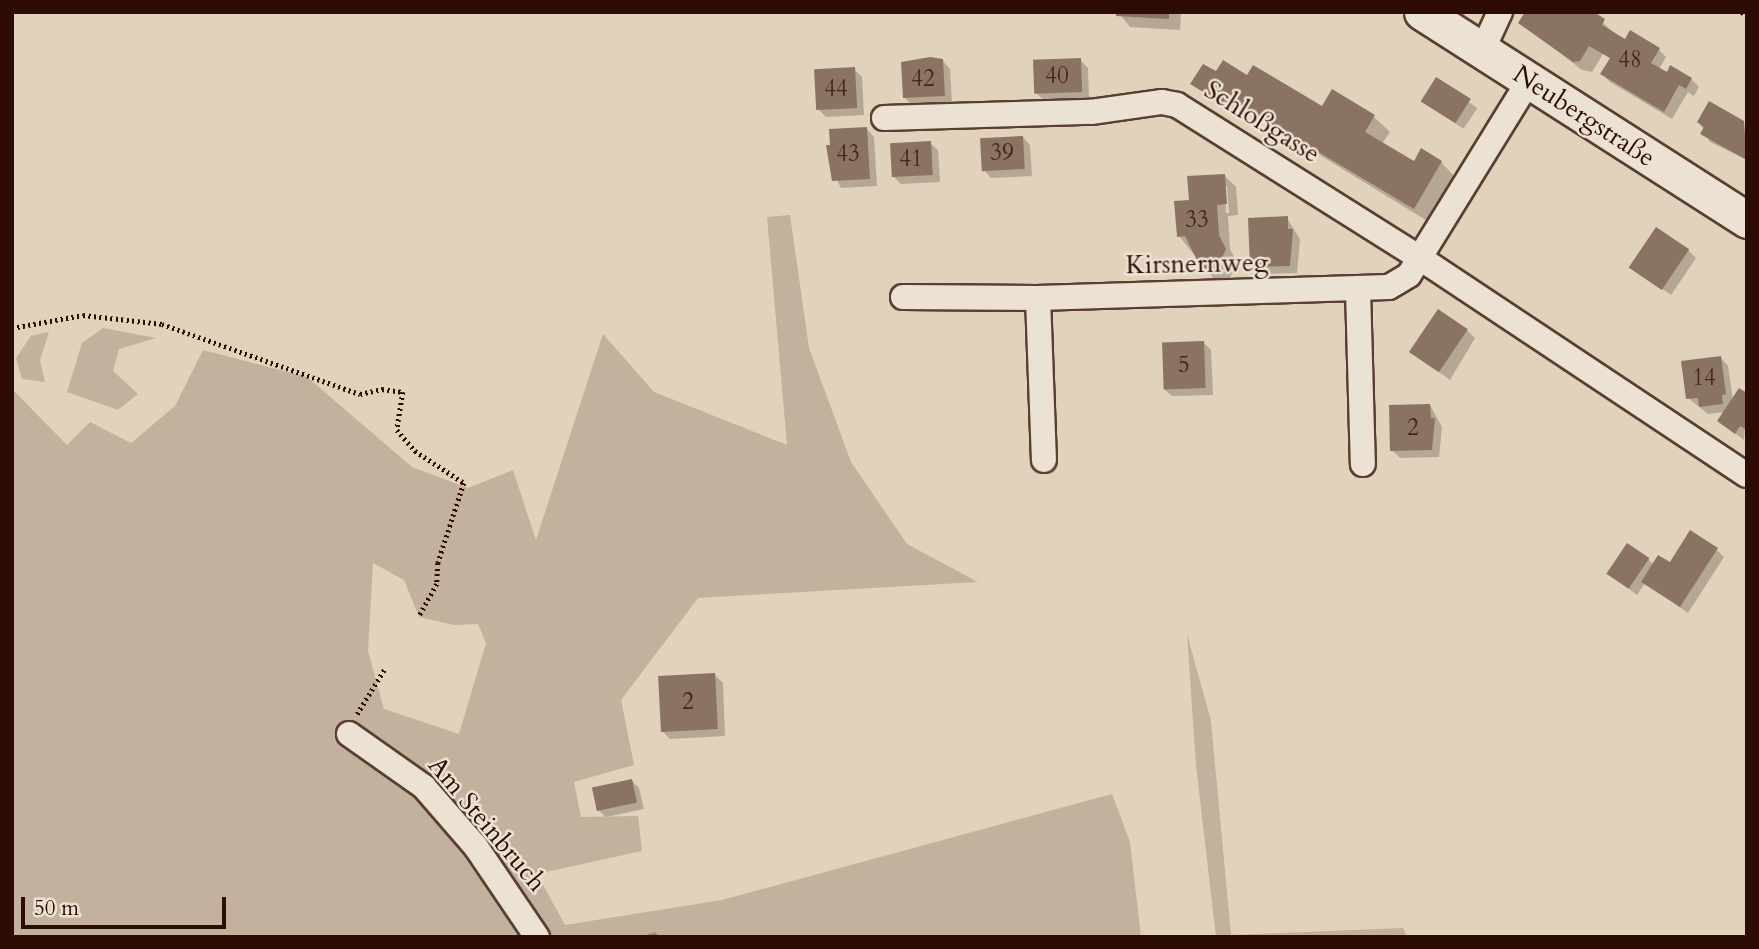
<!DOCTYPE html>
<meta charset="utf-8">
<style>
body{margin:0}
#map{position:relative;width:1759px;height:949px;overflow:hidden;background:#e1d2bb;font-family:Cardo,serif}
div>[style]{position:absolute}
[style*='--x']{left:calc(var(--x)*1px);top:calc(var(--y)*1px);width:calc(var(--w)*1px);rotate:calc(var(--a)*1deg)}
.green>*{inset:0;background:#c2b19c}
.shadow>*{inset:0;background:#0003;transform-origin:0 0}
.building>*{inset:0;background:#8b7363;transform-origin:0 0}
.path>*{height:4.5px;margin-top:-2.25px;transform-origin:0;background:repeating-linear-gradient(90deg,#2d0d03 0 2px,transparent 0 5.5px)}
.roads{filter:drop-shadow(2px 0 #5a3e31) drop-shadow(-2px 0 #5a3e31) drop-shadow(0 2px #5a3e31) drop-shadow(0 -2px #5a3e31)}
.street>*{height:24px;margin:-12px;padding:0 12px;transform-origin:12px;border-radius:12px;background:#ece2d3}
.secondary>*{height:35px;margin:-17.5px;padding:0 17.5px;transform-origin:17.5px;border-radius:17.5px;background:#ece2d3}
span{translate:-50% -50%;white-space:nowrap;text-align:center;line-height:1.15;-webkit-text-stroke:5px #ece2d3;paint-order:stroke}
.number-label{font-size:23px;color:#44261b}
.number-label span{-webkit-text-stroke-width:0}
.street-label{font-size:26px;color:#2d0d03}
.frame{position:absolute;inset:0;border:14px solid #2d0d03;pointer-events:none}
.scale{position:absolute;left:21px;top:897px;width:205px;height:32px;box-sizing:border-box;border:4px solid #2d0d03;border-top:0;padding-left:9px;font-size:21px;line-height:24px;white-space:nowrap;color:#2d0d03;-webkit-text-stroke:5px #ece2d3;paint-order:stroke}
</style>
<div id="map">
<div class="green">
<div style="clip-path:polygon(evenodd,790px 215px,809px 348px,851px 462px,907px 544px,978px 582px,698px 598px,621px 700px,634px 765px,574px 782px,581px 817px,638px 816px,642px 851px,537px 874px,565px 925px,722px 900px,1112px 794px,1130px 842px,1141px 937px,12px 937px,12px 389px,67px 445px,90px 422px,131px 443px,175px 406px,203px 350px,307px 377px,412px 467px,468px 488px,513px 470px,536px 540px,603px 334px,654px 392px,787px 445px,767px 217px,790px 215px,373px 563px,404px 580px,419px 617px,454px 625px,478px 624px,486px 643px,459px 734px,384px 709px,368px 651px,373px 563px)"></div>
<div style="clip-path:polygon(103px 328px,156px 338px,119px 349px,113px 371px,138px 394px,118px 410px,67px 392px,82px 343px)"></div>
<div style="clip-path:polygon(49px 332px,40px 360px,45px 382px,22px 379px,16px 358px,31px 336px)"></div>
<div style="clip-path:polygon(1187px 634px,1211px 721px,1231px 935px,1403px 928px,1407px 937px,1216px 937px,1196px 765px)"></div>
</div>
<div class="shadow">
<div style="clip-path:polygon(1118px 12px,1181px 12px,1180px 30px,1130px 27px)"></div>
<div style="clip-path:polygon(1591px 12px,1621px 39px,1658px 49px,1666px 57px,1659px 69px,1691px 79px,1699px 87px,1694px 96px,1688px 92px,1672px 119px,1610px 82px,1602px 74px,1612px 59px,1603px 54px,1592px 72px,1582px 70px,1520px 22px)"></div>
<div style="clip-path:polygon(1080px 60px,1088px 68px,1089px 99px,1044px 100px,1036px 93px)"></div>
<div style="clip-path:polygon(943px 61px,950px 69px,952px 103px,912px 105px,905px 98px)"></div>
<div style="clip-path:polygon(854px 69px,862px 77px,864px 115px,826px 117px,818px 109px)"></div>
<div style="clip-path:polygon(1216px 74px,1246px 76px,1323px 108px,1332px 91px,1374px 117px,1390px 132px,1382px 144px,1414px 163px,1441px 162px,1456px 178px,1429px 222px,1240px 106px,1235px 113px,1192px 83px)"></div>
<div style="left:1436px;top:80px;width:50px;height:25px;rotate:34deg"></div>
<div style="clip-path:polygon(1699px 122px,1743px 122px,1747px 160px,1710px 142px)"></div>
<div style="clip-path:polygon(867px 129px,874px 137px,877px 186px,841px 188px,829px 164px,831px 131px)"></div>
<div style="clip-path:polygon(1023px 137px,1030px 145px,1032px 176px,991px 178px,984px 170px)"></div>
<div style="clip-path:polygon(930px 143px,938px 150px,940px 182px,901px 184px,893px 176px)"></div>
<div style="clip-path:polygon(evenodd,1224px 175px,1236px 187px,1238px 215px,1228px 216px,1230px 249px,1237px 262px,1229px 280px,1214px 279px,1179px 236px,1191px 202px,1224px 175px,1224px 186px,1227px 186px,1229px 213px,1226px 213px,1224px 186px)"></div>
<div style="clip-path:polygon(1287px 218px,1300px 239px,1297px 273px,1260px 274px,1252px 266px)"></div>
<div style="clip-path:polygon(1688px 250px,1696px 258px,1671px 295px,1632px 268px)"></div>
<div style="clip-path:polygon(1467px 330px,1475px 338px,1450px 380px,1411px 352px)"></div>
<div style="clip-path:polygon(1204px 343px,1211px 350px,1213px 395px,1172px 396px,1164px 389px)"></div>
<div style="clip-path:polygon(1721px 358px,1728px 366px,1733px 400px,1747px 395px,1744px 440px,1719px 421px,1725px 412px,1708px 414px,1688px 398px)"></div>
<div style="clip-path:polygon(1430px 405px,1442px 427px,1439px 457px,1400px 458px,1392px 450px)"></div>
<div style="clip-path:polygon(1717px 550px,1724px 557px,1688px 613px,1645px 583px,1637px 595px,1609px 574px,1648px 559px,1654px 565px,1670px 565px)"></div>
<div style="clip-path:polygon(715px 675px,723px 683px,725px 736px,670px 739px,662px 731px)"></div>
<div style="clip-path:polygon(632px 781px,639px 788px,644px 809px,606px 817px,598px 810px)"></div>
<div style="clip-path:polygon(655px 932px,660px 937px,640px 937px)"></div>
</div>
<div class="building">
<div style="clip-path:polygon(1116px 12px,1169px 12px,1169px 19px,1116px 16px)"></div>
<div style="clip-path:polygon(1525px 12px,1594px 12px,1605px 19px,1602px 25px,1625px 39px,1630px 30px,1660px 48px,1651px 63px,1667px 72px,1670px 65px,1692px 78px,1686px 89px,1679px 85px,1664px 112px,1600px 74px,1610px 58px,1589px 46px,1580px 61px,1573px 62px,1518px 23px)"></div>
<div style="clip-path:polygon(930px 57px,943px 59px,945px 96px,903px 98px,901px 62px)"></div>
<div style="left:1081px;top:58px;width:34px;height:48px;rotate:88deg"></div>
<div style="clip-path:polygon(1223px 60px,1247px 75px,1253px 65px,1322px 106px,1332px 89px,1375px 115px,1365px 132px,1414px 161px,1421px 148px,1442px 161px,1414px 209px,1231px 100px,1227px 106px,1190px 84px,1203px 64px,1216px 71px)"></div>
<div style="left:855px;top:67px;width:41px;height:41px;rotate:87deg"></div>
<div style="left:1436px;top:77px;width:41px;height:29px;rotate:32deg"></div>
<div style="clip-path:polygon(1709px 101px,1744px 121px,1747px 160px,1700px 134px,1704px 127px,1697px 122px)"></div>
<div style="clip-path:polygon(867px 127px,870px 179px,832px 181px,826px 145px,830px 145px,829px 129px)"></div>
<div style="left:1023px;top:136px;width:33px;height:43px;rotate:87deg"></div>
<div style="left:931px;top:141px;width:34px;height:41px;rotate:87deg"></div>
<div style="clip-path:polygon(1225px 174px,1227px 204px,1217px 205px,1219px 235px,1226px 249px,1217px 269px,1201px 268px,1185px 236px,1177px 237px,1174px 201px,1189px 200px,1187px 176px)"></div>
<div style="clip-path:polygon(1288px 216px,1288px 229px,1293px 229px,1290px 266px,1250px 267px,1248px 218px)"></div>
<div style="left:1656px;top:227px;width:40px;height:49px;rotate:34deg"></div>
<div style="left:1438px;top:309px;width:36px;height:52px;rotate:34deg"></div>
<div style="left:1204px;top:341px;width:47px;height:42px;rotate:88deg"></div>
<div style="clip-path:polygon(1721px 356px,1726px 394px,1722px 395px,1723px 404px,1699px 407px,1698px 398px,1686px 399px,1681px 361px)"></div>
<div style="clip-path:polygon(1739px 388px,1747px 393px,1747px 430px,1740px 426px,1735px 434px,1717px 421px)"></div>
<div style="clip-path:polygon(1430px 404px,1431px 418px,1435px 418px,1432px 450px,1390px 451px,1389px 405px)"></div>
<div style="clip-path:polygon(1690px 530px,1718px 548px,1680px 607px,1641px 582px,1658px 555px,1670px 562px)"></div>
<div style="left:1627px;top:543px;width:27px;height:37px;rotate:34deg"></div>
<div style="left:715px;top:673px;width:56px;height:57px;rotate:87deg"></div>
<div style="left:632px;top:779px;width:24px;height:41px;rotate:78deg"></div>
</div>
<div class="path">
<div style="--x:1742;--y:12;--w:6;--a:39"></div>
<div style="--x:12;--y:328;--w:72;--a:-10.4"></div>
<div style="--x:83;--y:315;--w:80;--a:6.5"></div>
<div style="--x:162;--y:324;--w:210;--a:19.5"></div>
<div style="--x:360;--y:394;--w:23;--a:-13"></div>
<div style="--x:382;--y:389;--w:21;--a:8"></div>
<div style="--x:403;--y:392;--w:38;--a:99"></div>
<div style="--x:397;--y:430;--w:28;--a:49"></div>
<div style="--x:415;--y:451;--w:59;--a:33.1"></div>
<div style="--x:464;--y:483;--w:84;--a:108"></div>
<div style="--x:438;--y:563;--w:21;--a:93"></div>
<div style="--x:437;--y:584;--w:38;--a:119"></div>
<div style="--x:357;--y:714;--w:52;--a:-58.5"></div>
</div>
<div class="roads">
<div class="street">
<div style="--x:1482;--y:51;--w:43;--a:-65.2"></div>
<div style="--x:884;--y:118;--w:207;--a:-1.7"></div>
<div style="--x:1091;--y:112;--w:72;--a:-8"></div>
<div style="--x:1162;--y:102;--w:15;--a:11"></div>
<div style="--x:1177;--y:105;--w:287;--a:32.2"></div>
<div style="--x:1420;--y:258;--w:392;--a:33.6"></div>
<div style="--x:1358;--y:290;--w:174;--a:88.4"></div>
<div style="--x:903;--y:297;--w:135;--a:0.4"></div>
<div style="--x:1038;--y:298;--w:351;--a:-1.8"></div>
<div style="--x:1389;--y:287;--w:23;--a:-31"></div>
<div style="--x:1409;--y:275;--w:228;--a:-58.3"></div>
<div style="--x:1038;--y:298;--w:162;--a:87.9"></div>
<div style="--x:349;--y:734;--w:92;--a:35.2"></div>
<div style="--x:424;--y:787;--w:79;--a:49.1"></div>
<div style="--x:476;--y:847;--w:109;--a:55.9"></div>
</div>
<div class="secondary">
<div style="--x:1422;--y:12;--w:386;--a:32.6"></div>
</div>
</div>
<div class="number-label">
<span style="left:1630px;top:60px">48</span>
<span style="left:1057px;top:76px">40</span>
<span style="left:923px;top:79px">42</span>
<span style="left:836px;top:89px">44</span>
<span style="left:1002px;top:153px">39</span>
<span style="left:848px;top:154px">43</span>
<span style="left:911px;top:159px">41</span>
<span style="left:1197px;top:220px">33</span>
<span style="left:1184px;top:365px">5</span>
<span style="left:1704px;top:378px">14</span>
<span style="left:1413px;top:428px">2</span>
<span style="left:688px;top:702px">2</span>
</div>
<div class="street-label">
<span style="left:1584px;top:116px;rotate:33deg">Neubergstraße</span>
<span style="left:1262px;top:122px;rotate:32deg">Schloßgasse</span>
<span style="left:1197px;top:264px;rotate:-1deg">Kirsnernweg</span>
<span style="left:487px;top:824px;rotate:50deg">Am Steinbruch</span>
</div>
<div class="frame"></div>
<div class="scale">50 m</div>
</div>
